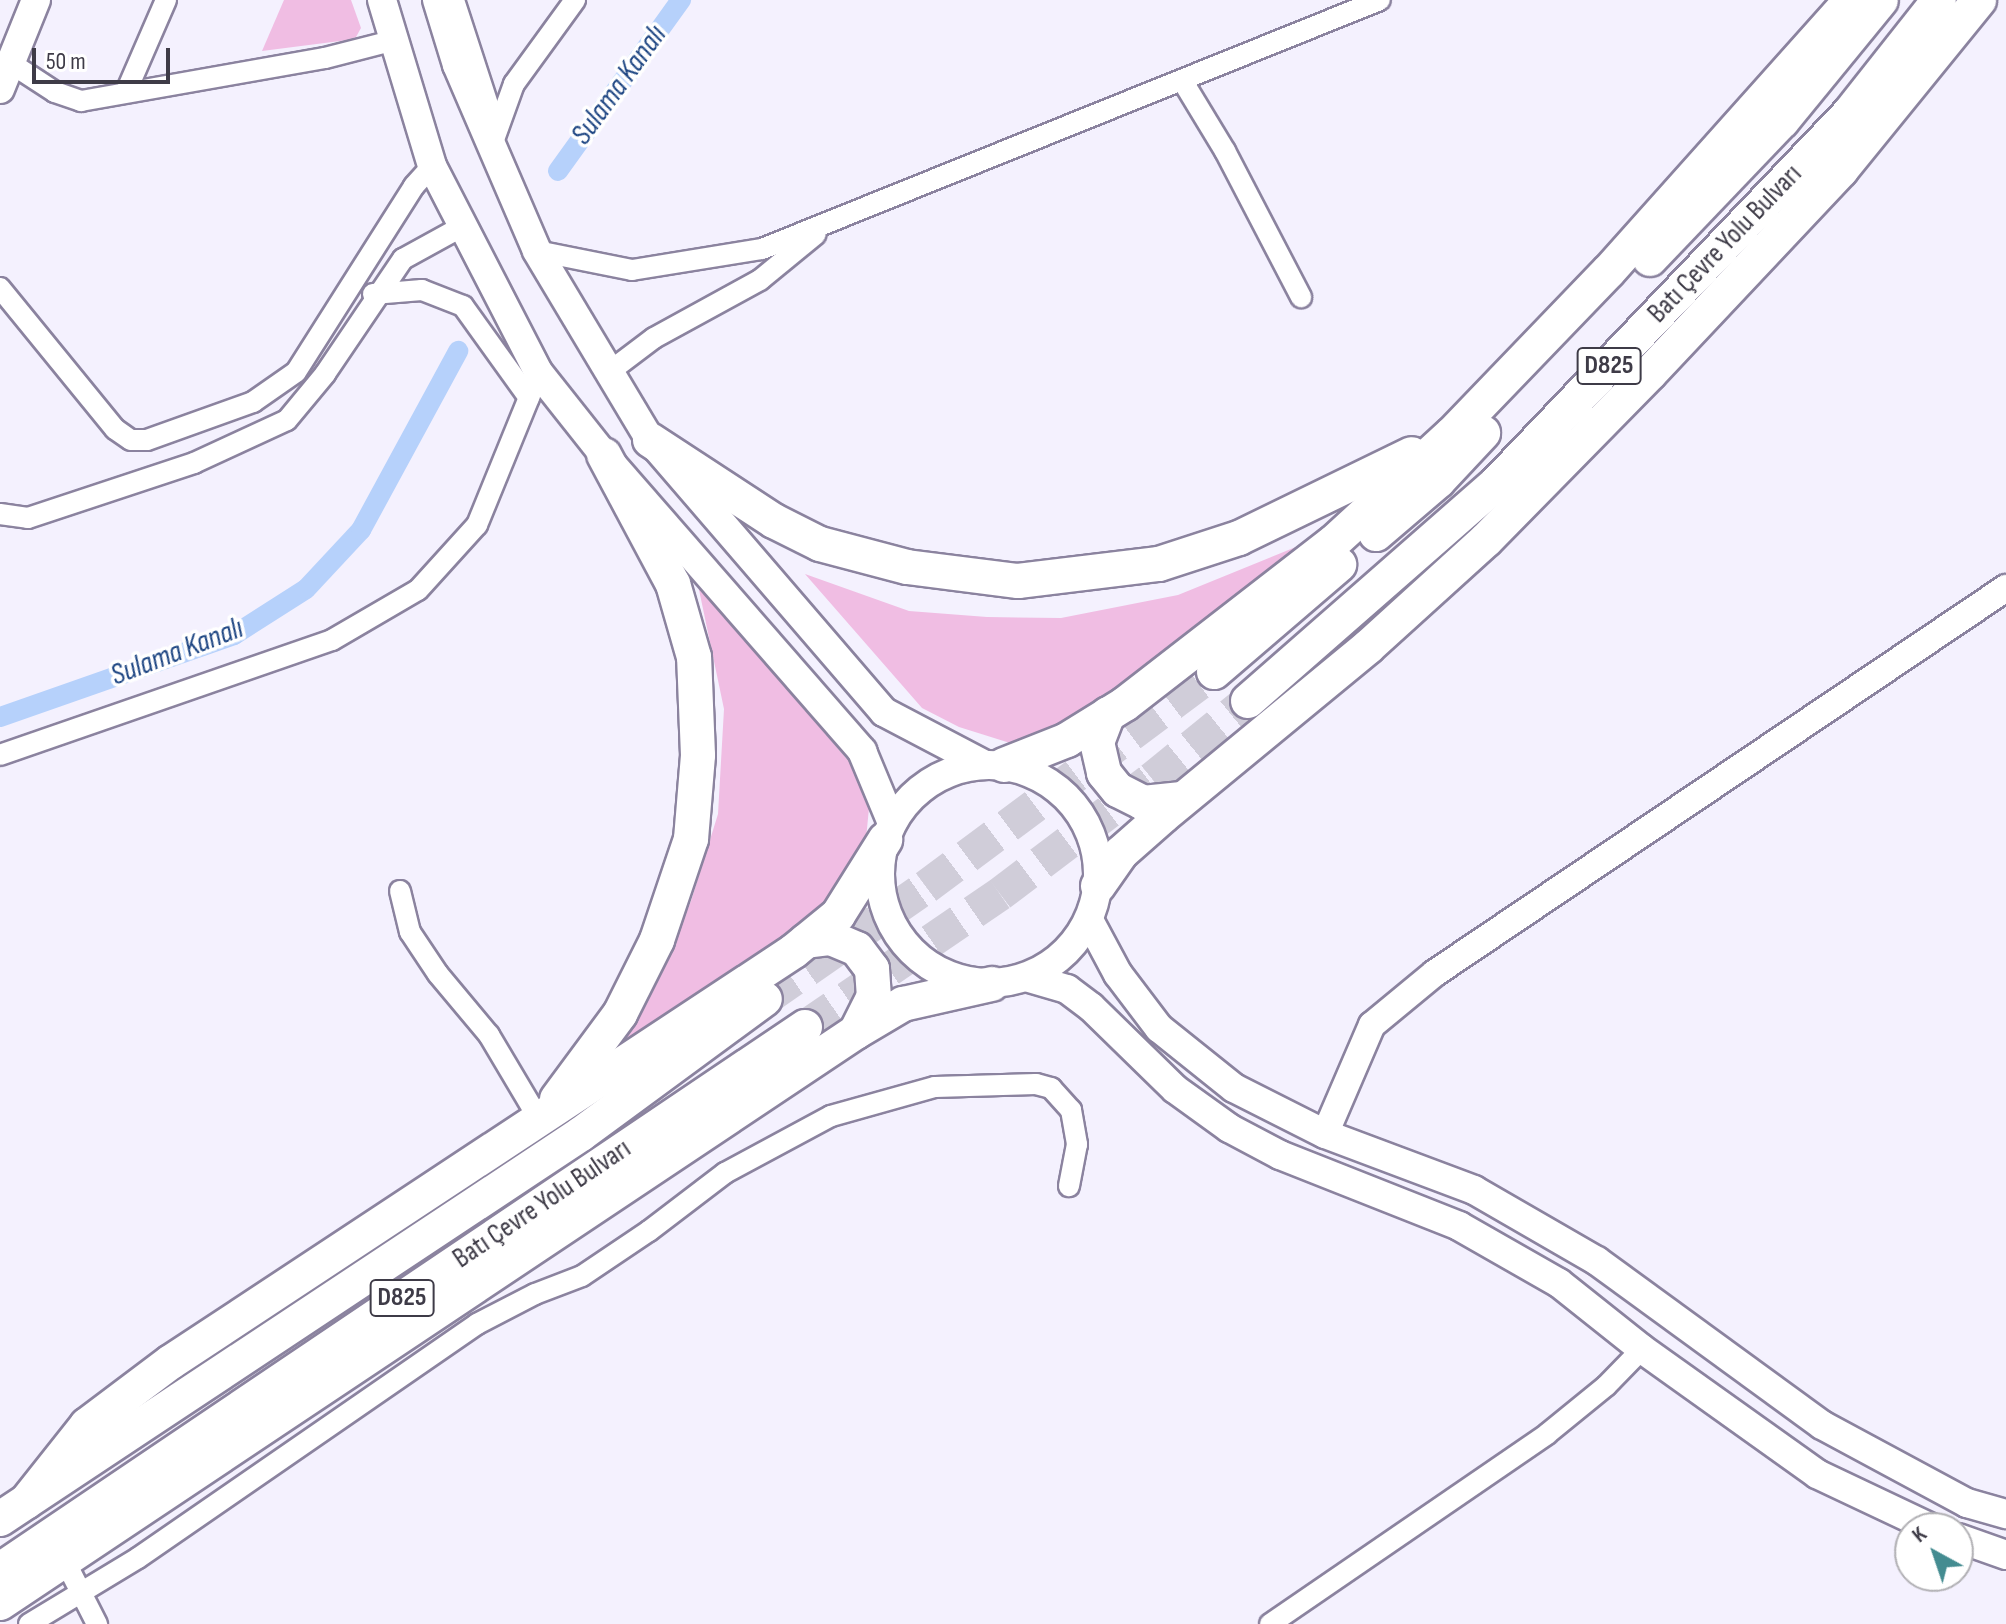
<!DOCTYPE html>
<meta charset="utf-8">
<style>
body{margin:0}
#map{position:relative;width:2006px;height:1624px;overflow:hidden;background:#f4f1fe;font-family:"Sofia Sans Condensed",sans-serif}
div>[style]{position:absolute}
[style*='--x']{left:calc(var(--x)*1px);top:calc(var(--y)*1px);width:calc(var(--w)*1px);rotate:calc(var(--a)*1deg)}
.green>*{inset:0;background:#f0bde3}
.canal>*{height:20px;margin:-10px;padding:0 10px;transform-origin:10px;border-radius:10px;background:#b6d1fb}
.trunk-tunnel>*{height:34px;margin-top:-17px;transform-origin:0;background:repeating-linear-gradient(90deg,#d0cdd9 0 34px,transparent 0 51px)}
.roads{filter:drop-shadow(2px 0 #8b839f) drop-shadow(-2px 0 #8b839f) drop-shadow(0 2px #8b839f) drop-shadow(0 -2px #8b839f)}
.minor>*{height:20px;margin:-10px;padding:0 10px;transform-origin:10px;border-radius:10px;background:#fff}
.tertiary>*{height:26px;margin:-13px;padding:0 13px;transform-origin:13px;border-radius:13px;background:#fff}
.secondary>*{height:28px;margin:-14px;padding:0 14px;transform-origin:14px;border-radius:14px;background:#fff}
.secondary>.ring{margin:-14px;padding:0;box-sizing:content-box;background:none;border:28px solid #fff;border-radius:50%}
.trunk>*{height:34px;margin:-17px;padding:0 17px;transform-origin:17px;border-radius:17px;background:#fff}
span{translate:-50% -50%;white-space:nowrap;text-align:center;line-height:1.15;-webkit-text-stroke:7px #fff;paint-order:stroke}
.shield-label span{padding:2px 6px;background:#fff;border:2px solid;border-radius:6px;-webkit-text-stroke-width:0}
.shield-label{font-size:26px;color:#3e3b47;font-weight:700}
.street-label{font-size:28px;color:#3e3b47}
.water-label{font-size:30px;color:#1e4683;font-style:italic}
.north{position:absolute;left:1894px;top:1512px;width:80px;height:80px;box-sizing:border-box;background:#fff;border:2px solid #b2b1b5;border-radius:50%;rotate:320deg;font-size:22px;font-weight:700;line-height:32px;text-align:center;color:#3e3b47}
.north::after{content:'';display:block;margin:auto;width:28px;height:36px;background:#448c91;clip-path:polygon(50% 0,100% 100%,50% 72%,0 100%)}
.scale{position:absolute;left:32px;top:48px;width:138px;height:36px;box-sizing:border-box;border:4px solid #3e3b47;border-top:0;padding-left:10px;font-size:24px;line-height:28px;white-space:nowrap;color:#3e3b47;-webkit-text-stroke:6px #fff;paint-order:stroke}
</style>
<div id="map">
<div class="green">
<div style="clip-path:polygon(284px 0,351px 0,361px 28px,356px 37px,348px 40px,262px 51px)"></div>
<div style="clip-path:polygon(1313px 540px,1052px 740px,1023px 747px,959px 727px,922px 708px,805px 574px,909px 611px,987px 617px,1061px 618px,1178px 595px)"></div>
<div style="clip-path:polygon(698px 585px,864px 779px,869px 808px,866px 839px,824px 907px,604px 1061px,662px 969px,691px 901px,718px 814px,724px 709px)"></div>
</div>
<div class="canal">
<div style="--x:558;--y:171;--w:211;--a:-54.3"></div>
<div style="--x:0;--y:717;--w:248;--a:-19.3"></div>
<div style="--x:234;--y:635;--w:85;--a:-32.6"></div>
<div style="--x:306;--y:589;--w:81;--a:-47"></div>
<div style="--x:361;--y:530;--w:204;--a:-61.5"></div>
</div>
<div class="trunk-tunnel">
<div style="--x:765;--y:999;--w:196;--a:-34.8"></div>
<div style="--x:926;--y:887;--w:359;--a:-36.7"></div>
<div style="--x:805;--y:1027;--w:236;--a:-34.3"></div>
<div style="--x:1000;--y:894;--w:191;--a:-37.1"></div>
<div style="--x:1152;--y:779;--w:124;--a:-39.1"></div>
</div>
<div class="roads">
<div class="minor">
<div style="--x:454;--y:0;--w:114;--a:72"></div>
<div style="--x:12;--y:64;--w:51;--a:33.1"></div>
<div style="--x:55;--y:92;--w:28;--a:19"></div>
<div style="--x:81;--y:101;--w:248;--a:-10"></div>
<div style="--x:325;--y:58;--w:72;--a:-14.4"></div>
<div style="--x:1182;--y:80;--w:83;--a:58.8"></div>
<div style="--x:1225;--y:151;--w:165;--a:62.5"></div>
<div style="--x:126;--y:92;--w:100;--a:-66.5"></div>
<div style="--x:492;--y:145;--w:65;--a:-70.2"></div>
<div style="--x:514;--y:84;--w:104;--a:-54"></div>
<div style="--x:537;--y:251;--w:97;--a:11.3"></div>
<div style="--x:632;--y:270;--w:132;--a:-9.2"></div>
<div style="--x:762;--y:249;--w:666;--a:-21.95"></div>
<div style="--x:0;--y:288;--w:182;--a:50.8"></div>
<div style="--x:115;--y:429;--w:19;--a:35"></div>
<div style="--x:131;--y:440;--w:16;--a:0"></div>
<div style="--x:147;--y:440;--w:113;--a:-19.7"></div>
<div style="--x:253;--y:402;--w:52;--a:-34.9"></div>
<div style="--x:296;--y:372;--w:220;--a:-57.6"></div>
<div style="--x:414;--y:186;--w:27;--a:-48"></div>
<div style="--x:373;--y:294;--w:49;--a:-4.7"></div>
<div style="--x:422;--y:290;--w:44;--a:21.3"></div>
<div style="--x:463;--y:306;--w:113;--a:54.3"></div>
<div style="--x:609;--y:372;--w:56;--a:-37.1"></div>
<div style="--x:654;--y:338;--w:121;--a:-28.7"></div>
<div style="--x:760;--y:280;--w:72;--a:-39.4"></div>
<div style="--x:0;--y:514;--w:28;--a:8"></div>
<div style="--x:28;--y:518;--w:175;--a:-18.3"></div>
<div style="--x:194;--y:463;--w:102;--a:-24.8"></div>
<div style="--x:287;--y:420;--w:60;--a:-50.4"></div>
<div style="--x:325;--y:374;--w:139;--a:-55.9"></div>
<div style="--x:403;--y:259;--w:68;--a:-28.8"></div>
<div style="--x:0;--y:755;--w:351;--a:-19.1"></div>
<div style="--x:332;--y:640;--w:99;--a:-30.2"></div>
<div style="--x:418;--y:590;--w:88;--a:-47.8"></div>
<div style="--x:477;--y:525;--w:164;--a:-67.8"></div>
<div style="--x:400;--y:891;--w:42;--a:76.3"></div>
<div style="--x:410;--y:932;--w:50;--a:56.3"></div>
<div style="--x:438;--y:974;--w:80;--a:50.1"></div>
<div style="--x:489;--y:1035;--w:100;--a:59.3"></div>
<div style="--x:65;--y:1561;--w:71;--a:63.1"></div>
<div style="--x:29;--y:1624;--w:127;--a:-31.2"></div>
<div style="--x:138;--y:1558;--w:412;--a:-34.6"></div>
<div style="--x:477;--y:1324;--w:65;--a:-27.3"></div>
<div style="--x:535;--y:1294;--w:50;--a:-21"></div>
<div style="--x:582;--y:1276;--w:81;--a:-33.9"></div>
<div style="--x:649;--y:1231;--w:96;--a:-37.3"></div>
<div style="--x:725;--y:1173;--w:120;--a:-28.3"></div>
<div style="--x:831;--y:1116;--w:108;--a:-15.6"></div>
<div style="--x:935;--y:1087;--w:101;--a:-1.7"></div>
<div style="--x:1036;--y:1084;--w:16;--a:15"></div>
<div style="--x:1051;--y:1088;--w:30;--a:48"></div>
<div style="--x:1071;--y:1110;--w:35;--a:80"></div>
<div style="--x:1077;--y:1144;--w:43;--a:100.8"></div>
<div style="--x:1270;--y:1624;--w:336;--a:-34.4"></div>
<div style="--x:1547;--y:1434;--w:76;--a:-39.1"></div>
<div style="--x:1606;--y:1386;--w:52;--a:-45.8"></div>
</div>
<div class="tertiary">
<div style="--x:1325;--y:1134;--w:119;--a:-66.7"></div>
<div style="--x:1372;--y:1025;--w:82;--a:-39.5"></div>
<div style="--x:1435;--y:973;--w:689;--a:-33.99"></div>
</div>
<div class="secondary">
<div style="--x:382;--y:0;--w:173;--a:73.2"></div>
<div style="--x:432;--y:166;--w:233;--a:62.7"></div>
<div style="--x:539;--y:373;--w:105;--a:51.6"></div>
<div style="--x:604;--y:455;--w:393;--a:48.9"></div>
<div style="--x:862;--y:751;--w:78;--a:67.4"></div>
<div style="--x:437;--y:0;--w:68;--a:72.9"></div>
<div style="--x:457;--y:65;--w:202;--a:66.7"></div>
<div style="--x:537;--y:251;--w:220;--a:59.1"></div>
<div style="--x:650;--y:440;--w:359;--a:49.3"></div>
<div style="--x:884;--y:712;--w:114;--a:27.7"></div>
<div style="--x:0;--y:89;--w:96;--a:-68"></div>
<div class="ring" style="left:880px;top:765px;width:190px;height:190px"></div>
<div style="--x:1089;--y:920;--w:61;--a:61.8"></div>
<div style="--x:1118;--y:974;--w:68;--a:52.8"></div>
<div style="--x:1159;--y:1028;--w:96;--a:38.7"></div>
<div style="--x:1234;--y:1088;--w:102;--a:26.8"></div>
<div style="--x:1325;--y:1134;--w:159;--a:20.6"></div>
<div style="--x:1474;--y:1190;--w:142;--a:30"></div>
<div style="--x:1597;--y:1261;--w:278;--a:36.1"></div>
<div style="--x:1822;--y:1425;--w:165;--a:28.3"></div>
<div style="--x:1967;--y:1503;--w:41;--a:15.8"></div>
<div style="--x:1026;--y:977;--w:43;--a:16.3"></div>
<div style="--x:1067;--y:989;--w:30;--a:37"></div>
<div style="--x:1091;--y:1007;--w:117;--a:44.3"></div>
<div style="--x:1175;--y:1089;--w:67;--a:35.8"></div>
<div style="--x:1229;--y:1128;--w:58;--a:27.9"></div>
<div style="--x:1280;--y:1155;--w:193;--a:21.6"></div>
<div style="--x:1459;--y:1226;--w:115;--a:29.7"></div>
<div style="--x:1559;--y:1283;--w:106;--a:38.5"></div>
<div style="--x:1642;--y:1349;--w:215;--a:35.5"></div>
<div style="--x:1817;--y:1474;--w:126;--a:25.3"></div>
<div style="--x:1958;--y:1538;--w:51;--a:19.5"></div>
</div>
<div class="trunk">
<div style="--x:1650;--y:259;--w:191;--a:-46.3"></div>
<div style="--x:1782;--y:121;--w:156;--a:-50.7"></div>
<div style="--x:650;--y:440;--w:148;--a:33.2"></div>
<div style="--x:774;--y:521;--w:51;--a:26.6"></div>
<div style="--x:820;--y:544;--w:90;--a:14.8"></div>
<div style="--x:907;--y:567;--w:112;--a:7.2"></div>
<div style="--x:1018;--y:581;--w:142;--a:-6.9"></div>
<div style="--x:1159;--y:564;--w:84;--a:-18"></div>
<div style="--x:1239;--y:538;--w:192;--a:-25.9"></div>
<div style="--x:1376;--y:534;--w:82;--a:-40.5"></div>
<div style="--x:1438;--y:481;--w:66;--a:-46.8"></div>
<div style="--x:1214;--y:672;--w:165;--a:-40.6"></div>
<div style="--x:1248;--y:701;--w:330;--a:-41.2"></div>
<div style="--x:1496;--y:484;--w:511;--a:-46.35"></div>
<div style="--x:1849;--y:114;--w:145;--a:-51.7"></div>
<div style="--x:1108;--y:714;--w:30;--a:111"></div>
<div style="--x:1097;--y:742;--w:32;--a:77"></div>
<div style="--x:1104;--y:773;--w:22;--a:51"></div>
<div style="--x:1118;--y:790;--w:28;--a:27"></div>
<div style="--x:1143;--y:803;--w:39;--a:-6"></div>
<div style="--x:1004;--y:765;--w:68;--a:-21.6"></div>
<div style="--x:1067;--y:740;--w:68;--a:-31.8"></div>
<div style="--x:1125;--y:704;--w:264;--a:-37.8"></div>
<div style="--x:1334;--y:542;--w:160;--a:-42.5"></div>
<div style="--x:1452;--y:434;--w:226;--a:-46.1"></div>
<div style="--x:1609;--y:271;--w:363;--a:-48.2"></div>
<div style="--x:1098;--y:886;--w:40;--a:-55.1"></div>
<div style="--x:1121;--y:853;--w:56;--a:-41.4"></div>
<div style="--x:1163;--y:816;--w:266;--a:-39.5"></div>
<div style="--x:1368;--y:647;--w:159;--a:-42.2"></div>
<div style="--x:1486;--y:540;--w:234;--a:-45.5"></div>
<div style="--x:1650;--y:373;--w:279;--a:-46.7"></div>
<div style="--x:1841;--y:170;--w:219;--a:-50.9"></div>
<div style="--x:806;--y:941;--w:25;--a:-7"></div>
<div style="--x:831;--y:938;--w:28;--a:23"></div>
<div style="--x:857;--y:949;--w:25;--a:53"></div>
<div style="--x:872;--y:969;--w:27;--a:86"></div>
<div style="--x:874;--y:996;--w:40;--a:116.6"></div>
<div style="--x:557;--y:1099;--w:106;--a:-53.5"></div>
<div style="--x:620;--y:1014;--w:83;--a:-63.4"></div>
<div style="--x:657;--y:940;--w:107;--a:-71.4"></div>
<div style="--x:691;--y:839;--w:84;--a:-85.2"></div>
<div style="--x:698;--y:755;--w:98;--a:-92.3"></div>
<div style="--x:694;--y:657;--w:76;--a:-106"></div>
<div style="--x:673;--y:584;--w:146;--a:-118.1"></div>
<div style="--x:26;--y:1502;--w:98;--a:-51.6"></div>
<div style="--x:87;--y:1425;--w:105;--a:-36.9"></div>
<div style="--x:171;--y:1362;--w:746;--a:-33.41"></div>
<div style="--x:794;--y:951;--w:57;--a:-39.3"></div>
<div style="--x:838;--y:915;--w:89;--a:-57.9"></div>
<div style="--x:0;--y:1519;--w:697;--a:-33.53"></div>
<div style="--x:581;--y:1134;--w:228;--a:-36.3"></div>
<div style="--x:0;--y:1570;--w:971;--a:-34"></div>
<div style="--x:0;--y:1603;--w:1029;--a:-33.71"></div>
<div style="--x:856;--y:1032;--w:55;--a:-30.8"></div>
<div style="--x:903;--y:1004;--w:91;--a:-12.7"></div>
</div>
</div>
<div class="shield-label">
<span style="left:1609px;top:366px">D825</span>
<span style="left:402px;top:1298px">D825</span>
</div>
<div class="street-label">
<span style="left:1725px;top:244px;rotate:-46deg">Batı Çevre Yolu Bulvarı</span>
<span style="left:542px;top:1204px;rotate:-34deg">Batı Çevre Yolu Bulvarı</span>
</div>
<div class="water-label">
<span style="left:619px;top:85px;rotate:-54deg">Sulama Kanalı</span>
<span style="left:177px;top:652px;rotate:-21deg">Sulama Kanalı</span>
</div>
<div class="north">K</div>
<div class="scale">50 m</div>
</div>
